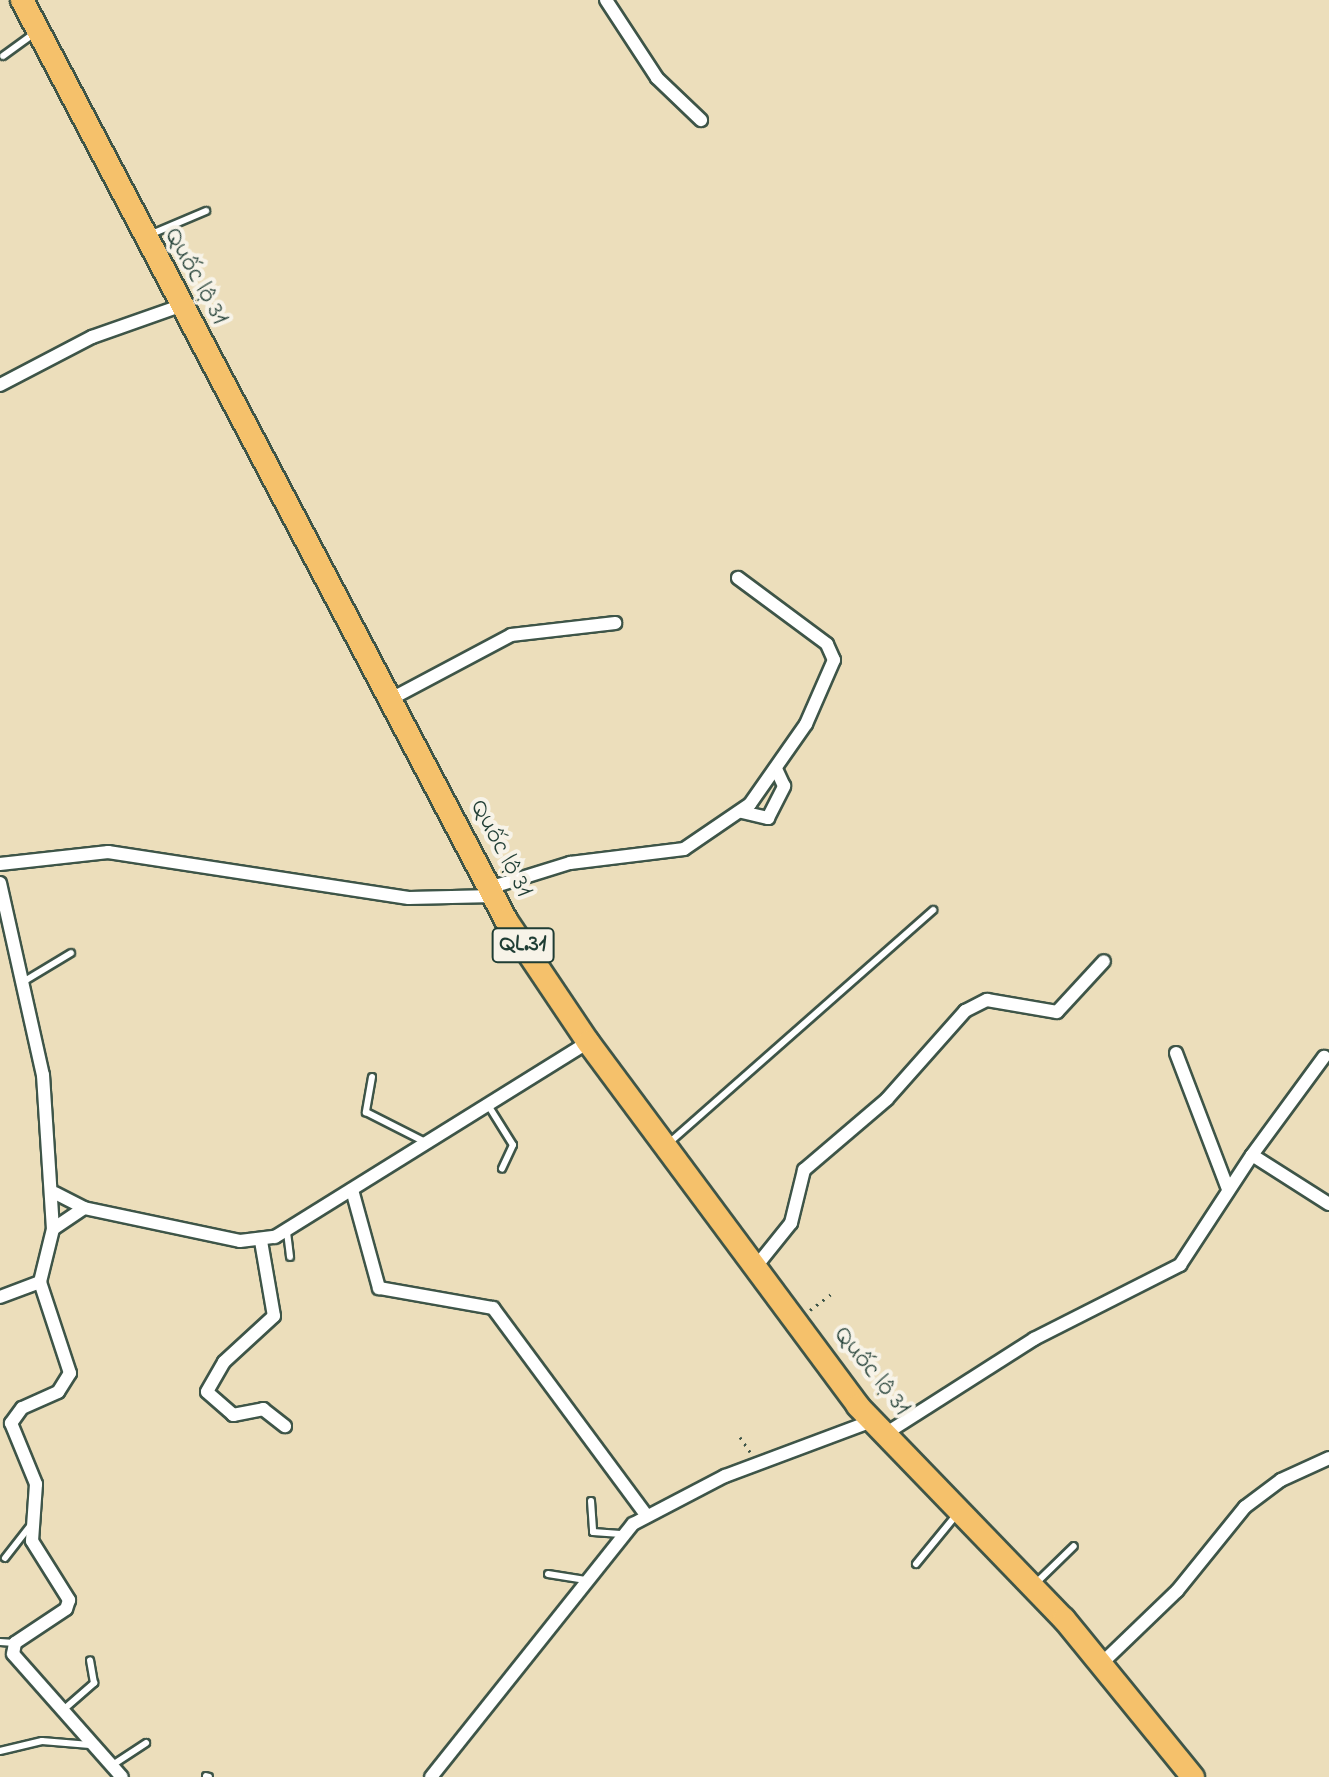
<!DOCTYPE html>
<meta charset="utf-8">
<style>
body{margin:0}
#map{position:relative;width:1329px;height:1777px;overflow:hidden;background:#ecdebb;font-family:"Indie Flower",sans-serif}
div>[style]{position:absolute}
[style*='--x']{left:calc(var(--x)*1px);top:calc(var(--y)*1px);width:calc(var(--w)*1px);rotate:calc(var(--a)*1deg)}
.path>*{height:3px;margin-top:-1.5px;transform-origin:0;background:repeating-linear-gradient(90deg,#3e5548 0 2px,transparent 0 8px)}
.roads{filter:drop-shadow(2px 0 #3e5548) drop-shadow(-2px 0 #3e5548) drop-shadow(0 2px #3e5548) drop-shadow(0 -2px #3e5548)}
.lane>*{height:6px;margin:-3px;padding:0 3px;transform-origin:3px;border-radius:3px;background:#fff}
.street>*{height:12px;margin:-6px;padding:0 6px;transform-origin:6px;border-radius:6px;background:#fff}
.highway>*{height:22px;margin:-11px;padding:0 11px;transform-origin:11px;border-radius:11px;background:#f5c16b}
span{translate:-50% -50%;white-space:nowrap;text-align:center;line-height:1.15;-webkit-text-stroke:8px #f7f3e8;paint-order:stroke}
.shield-label span{padding:2px 6px;background:#f7f3e8;border:2px solid;border-radius:6px;-webkit-text-stroke-width:0}
.shield-label{font-size:24px;color:#1f3d34;font-weight:700}
.street-label{font-size:26px;color:#1f3d34}
</style>
<div id="map">
<div class="path">
<div style="--x:810;--y:1310;--w:31;--a:-37"></div>
<div style="--x:740;--y:1437;--w:18;--a:56"></div>
</div>
<div class="roads">
<div class="lane">
<div style="--x:3;--y:56;--w:37;--a:-36"></div>
<div style="--x:149;--y:235;--w:62;--a:-22.8"></div>
<div style="--x:23;--y:982;--w:56;--a:-31.1"></div>
<div style="--x:372;--y:1077;--w:36;--a:100"></div>
<div style="--x:366;--y:1112;--w:68;--a:26.9"></div>
<div style="--x:488;--y:1105;--w:47;--a:58"></div>
<div style="--x:513;--y:1145;--w:26;--a:115"></div>
<div style="--x:670;--y:1142;--w:351;--a:-41.4"></div>
<div style="--x:287;--y:1232;--w:25;--a:83"></div>
<div style="--x:591;--y:1501;--w:31;--a:86"></div>
<div style="--x:593;--y:1532;--w:31;--a:4"></div>
<div style="--x:5;--y:1558;--w:39;--a:-52"></div>
<div style="--x:916;--y:1564;--w:65;--a:-50.6"></div>
<div style="--x:548;--y:1574;--w:38;--a:9"></div>
<div style="--x:1035;--y:1584;--w:54;--a:-44.3"></div>
<div style="--x:0;--y:1642;--w:15;--a:4"></div>
<div style="--x:62;--y:1711;--w:43;--a:-41.2"></div>
<div style="--x:94;--y:1683;--w:23;--a:-100"></div>
<div style="--x:0;--y:1751;--w:43;--a:-13.4"></div>
<div style="--x:42;--y:1741;--w:48;--a:4.8"></div>
<div style="--x:111;--y:1766;--w:42;--a:-33.3"></div>
<div style="--x:206;--y:1776;--w:3;--a:18"></div>
</div>
<div class="street">
<div style="--x:606;--y:0;--w:93;--a:56.8"></div>
<div style="--x:657;--y:78;--w:61;--a:43.7"></div>
<div style="--x:0;--y:385;--w:104;--a:-27.6"></div>
<div style="--x:92;--y:337;--w:93;--a:-19.4"></div>
<div style="--x:389;--y:700;--w:138;--a:-28"></div>
<div style="--x:511;--y:635;--w:105;--a:-6.6"></div>
<div style="--x:742;--y:812;--w:27;--a:13"></div>
<div style="--x:768;--y:818;--w:36;--a:-63"></div>
<div style="--x:784;--y:786;--w:19;--a:-115"></div>
<div style="--x:0;--y:864;--w:109;--a:-6.3"></div>
<div style="--x:108;--y:852;--w:304;--a:8.7"></div>
<div style="--x:409;--y:898;--w:85;--a:-1.3"></div>
<div style="--x:0;--y:883;--w:197;--a:77.4"></div>
<div style="--x:43;--y:1075;--w:154;--a:86.3"></div>
<div style="--x:53;--y:1229;--w:37;--a:-34"></div>
<div style="--x:84;--y:1208;--w:159;--a:11.9"></div>
<div style="--x:240;--y:1241;--w:35;--a:-7"></div>
<div style="--x:275;--y:1237;--w:369;--a:-31.9"></div>
<div style="--x:489;--y:888;--w:85;--a:-17.2"></div>
<div style="--x:570;--y:863;--w:115;--a:-7"></div>
<div style="--x:684;--y:849;--w:80;--a:-34.3"></div>
<div style="--x:750;--y:804;--w:98;--a:-55"></div>
<div style="--x:806;--y:724;--w:70;--a:-66.4"></div>
<div style="--x:834;--y:660;--w:17;--a:-114"></div>
<div style="--x:827;--y:644;--w:111;--a:-143.4"></div>
<div style="--x:1176;--y:1053;--w:146;--a:69.1"></div>
<div style="--x:1252;--y:1155;--w:122;--a:-53.7"></div>
<div style="--x:352;--y:1190;--w:102;--a:74.6"></div>
<div style="--x:379;--y:1288;--w:116;--a:10"></div>
<div style="--x:493;--y:1308;--w:257;--a:53.5"></div>
<div style="--x:55;--y:1193;--w:33;--a:27"></div>
<div style="--x:53;--y:1229;--w:55;--a:103.8"></div>
<div style="--x:40;--y:1282;--w:96;--a:71.8"></div>
<div style="--x:70;--y:1373;--w:22;--a:122"></div>
<div style="--x:58;--y:1392;--w:39;--a:156"></div>
<div style="--x:22;--y:1408;--w:19;--a:126"></div>
<div style="--x:11;--y:1423;--w:66;--a:67.7"></div>
<div style="--x:36;--y:1484;--w:57;--a:94"></div>
<div style="--x:32;--y:1541;--w:70;--a:57.9"></div>
<div style="--x:69;--y:1600;--w:9;--a:108"></div>
<div style="--x:66;--y:1609;--w:61;--a:146.3"></div>
<div style="--x:15;--y:1643;--w:11;--a:100"></div>
<div style="--x:13;--y:1654;--w:164;--a:48.5"></div>
<div style="--x:261;--y:1241;--w:76;--a:80.2"></div>
<div style="--x:274;--y:1316;--w:68;--a:137.4"></div>
<div style="--x:224;--y:1362;--w:34;--a:120"></div>
<div style="--x:207;--y:1392;--w:35;--a:41"></div>
<div style="--x:233;--y:1415;--w:31;--a:-11"></div>
<div style="--x:263;--y:1409;--w:28;--a:38"></div>
<div style="--x:754;--y:1269;--w:59;--a:-51.2"></div>
<div style="--x:791;--y:1223;--w:55;--a:-76.2"></div>
<div style="--x:804;--y:1170;--w:109;--a:-40.5"></div>
<div style="--x:887;--y:1099;--w:118;--a:-48.4"></div>
<div style="--x:965;--y:1011;--w:25;--a:-27"></div>
<div style="--x:987;--y:1000;--w:71;--a:9.7"></div>
<div style="--x:1057;--y:1012;--w:69;--a:-47.3"></div>
<div style="--x:0;--y:1297;--w:43;--a:-20.6"></div>
<div style="--x:885;--y:1434;--w:177;--a:-32.5"></div>
<div style="--x:1034;--y:1339;--w:164;--a:-26.9"></div>
<div style="--x:1180;--y:1265;--w:131;--a:-56.8"></div>
<div style="--x:1252;--y:1155;--w:91;--a:32.5"></div>
<div style="--x:1100;--y:1665;--w:107;--a:-43.9"></div>
<div style="--x:1177;--y:1591;--w:108;--a:-51"></div>
<div style="--x:1245;--y:1507;--w:45;--a:-36.9"></div>
<div style="--x:1281;--y:1480;--w:53;--a:-24.6"></div>
<div style="--x:431;--y:1777;--w:324;--a:-51.4"></div>
<div style="--x:633;--y:1524;--w:104;--a:-27.6"></div>
<div style="--x:725;--y:1476;--w:157;--a:-20.5"></div>
</div>
<div class="highway">
<div style="--x:22;--y:0;--w:1040;--a:62.25"></div>
<div style="--x:506;--y:920;--w:147;--a:56.1"></div>
<div style="--x:588;--y:1042;--w:453;--a:53.4"></div>
<div style="--x:858;--y:1406;--w:296;--a:46"></div>
<div style="--x:1064;--y:1619;--w:204;--a:50.8"></div>
</div>
</div>
<div class="shield-label">
<span style="left:523px;top:945px">QL.31</span>
</div>
<div class="street-label">
<span style="left:195px;top:277px;rotate:61deg">Quốc lộ 31</span>
<span style="left:500px;top:849px;rotate:62deg">Quốc lộ 31</span>
<span style="left:871px;top:1372px;rotate:51deg">Quốc lộ 31</span>
</div>
</div>
